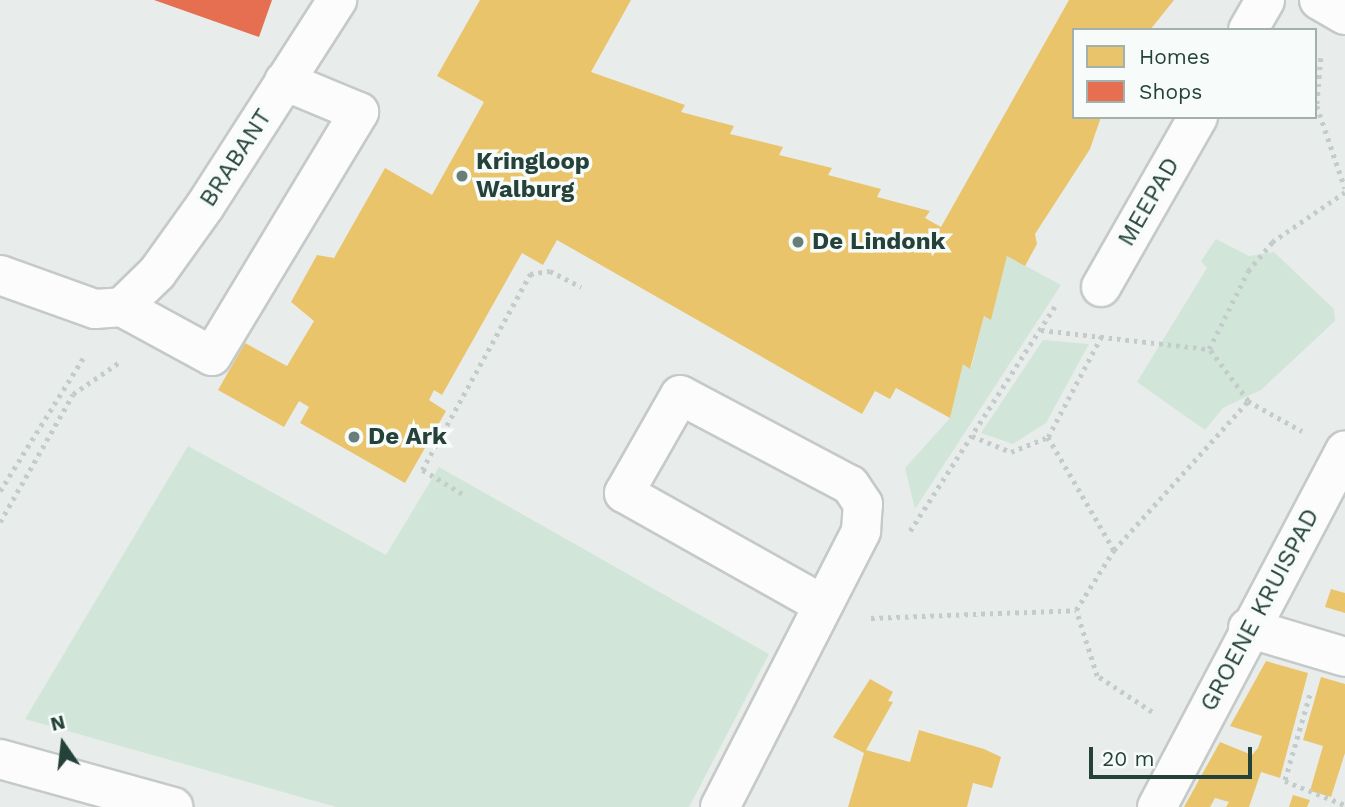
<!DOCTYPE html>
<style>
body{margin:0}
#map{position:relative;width:1345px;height:807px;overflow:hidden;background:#e8edeb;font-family:"Work Sans",sans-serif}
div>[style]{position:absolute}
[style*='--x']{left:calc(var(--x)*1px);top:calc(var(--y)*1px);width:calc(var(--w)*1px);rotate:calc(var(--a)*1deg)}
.green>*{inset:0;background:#d1e6d8}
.homes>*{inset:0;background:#e9c46a}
.shops>*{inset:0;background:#e76f51}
.path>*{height:4.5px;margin-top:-2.25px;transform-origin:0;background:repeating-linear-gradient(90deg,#c3ccca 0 3.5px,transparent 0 8.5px)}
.roads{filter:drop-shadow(2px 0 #c5cac8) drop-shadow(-2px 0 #c5cac8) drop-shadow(0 2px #c5cac8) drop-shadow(0 -2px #c5cac8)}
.minor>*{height:38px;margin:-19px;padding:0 19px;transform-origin:19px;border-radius:19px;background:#fcfcfc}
.dots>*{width:19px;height:19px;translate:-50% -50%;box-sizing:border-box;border:4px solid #f7fbf9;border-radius:50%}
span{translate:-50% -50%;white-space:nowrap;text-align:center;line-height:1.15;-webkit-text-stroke:7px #f7fbf9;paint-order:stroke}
.street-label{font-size:24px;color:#24423a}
.poi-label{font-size:24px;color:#24423a;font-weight:700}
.left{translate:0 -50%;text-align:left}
.legend{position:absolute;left:1072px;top:28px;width:245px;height:91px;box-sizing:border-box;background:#f7fbf9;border:2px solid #a3b1ad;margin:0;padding:9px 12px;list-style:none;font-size:21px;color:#24423a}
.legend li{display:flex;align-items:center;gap:14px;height:35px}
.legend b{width:35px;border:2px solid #a3b1ad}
.north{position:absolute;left:28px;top:709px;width:70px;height:70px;-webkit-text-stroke:5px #f7fbf9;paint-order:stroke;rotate:346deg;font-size:19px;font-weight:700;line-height:28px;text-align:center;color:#24423a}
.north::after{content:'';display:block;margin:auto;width:24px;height:32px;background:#24423a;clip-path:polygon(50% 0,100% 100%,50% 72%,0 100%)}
.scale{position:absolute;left:1089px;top:747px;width:163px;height:32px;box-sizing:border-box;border:4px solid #24423a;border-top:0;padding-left:9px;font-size:21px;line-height:24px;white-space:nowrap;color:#24423a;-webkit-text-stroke:5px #f7fbf9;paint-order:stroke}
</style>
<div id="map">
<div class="green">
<div style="clip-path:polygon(1216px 239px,1249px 256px,1274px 252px,1334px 309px,1335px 321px,1261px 390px,1223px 408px,1205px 430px,1137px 382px,1207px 268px,1201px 261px)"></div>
<div style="clip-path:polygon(1007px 256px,1061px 285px,915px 509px,905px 468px,950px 418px,963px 364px,971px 368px,984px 316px,991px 319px)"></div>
<div style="clip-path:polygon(1043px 340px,1089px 344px,1046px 423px,1013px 444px,981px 433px)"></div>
<div style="clip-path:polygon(188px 446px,386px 555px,439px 467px,769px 654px,689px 807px,336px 807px,25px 719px)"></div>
</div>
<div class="homes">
<div style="clip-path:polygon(480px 0,631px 0,591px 72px,685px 105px,681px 112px,734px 126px,730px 134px,783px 147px,779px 155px,832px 168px,828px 175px,881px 189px,877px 197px,930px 211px,925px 218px,941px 227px,1069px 0,1174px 0,1150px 30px,1074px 30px,1074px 117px,1101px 117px,1090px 149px,1035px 234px,1037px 244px,1025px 266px,1007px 256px,991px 320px,984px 316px,970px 369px,963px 364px,950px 418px,896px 388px,890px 399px,875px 391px,862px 414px,557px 240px,543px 265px,522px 253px,442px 395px,434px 390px,429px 400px,446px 411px,405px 483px,300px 423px,309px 407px,299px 401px,284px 427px,218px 390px,245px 343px,287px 366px,314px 321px,291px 302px,317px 255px,334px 258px,385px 168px,432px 195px,484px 102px,437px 76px)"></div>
<div style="clip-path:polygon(1331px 589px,1345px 593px,1345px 613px,1325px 607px)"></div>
<div style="clip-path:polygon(1266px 661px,1308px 673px,1280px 778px,1261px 772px,1249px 807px,1226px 807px,1229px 802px,1215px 798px,1210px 807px,1184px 807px,1220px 742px,1252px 755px,1258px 748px,1262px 736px,1230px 726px)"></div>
<div style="clip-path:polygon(1321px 677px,1345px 684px,1345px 753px,1331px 797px,1310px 791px,1323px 746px,1303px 740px)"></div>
<div style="clip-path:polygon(870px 679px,893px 692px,888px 701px,893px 702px,866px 750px,910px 762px,919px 730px,984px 749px,1001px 757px,992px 788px,973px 783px,967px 807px,848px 807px,864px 753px,833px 737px)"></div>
<div style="clip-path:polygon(1293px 795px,1310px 800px,1307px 807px,1289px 807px)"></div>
</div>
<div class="shops">
<div style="clip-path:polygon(154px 0,272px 0,259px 37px)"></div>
</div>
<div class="path">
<div style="--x:1321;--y:58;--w:48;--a:94.8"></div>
<div style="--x:1317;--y:106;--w:87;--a:71.1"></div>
<div style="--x:1041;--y:330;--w:169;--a:6.5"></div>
<div style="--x:1248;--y:401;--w:62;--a:29.1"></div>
<div style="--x:972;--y:436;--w:42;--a:22.3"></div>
<div style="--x:1011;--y:452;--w:40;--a:-22"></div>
<div style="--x:1048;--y:437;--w:131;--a:59.7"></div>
<div style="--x:1048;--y:437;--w:118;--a:-62.1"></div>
<div style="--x:0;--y:491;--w:160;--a:-58"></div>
<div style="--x:462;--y:494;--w:47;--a:-149"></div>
<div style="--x:422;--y:470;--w:224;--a:-61.1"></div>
<div style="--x:530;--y:274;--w:20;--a:-9"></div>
<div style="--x:550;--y:271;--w:35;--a:27"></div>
<div style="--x:0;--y:522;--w:147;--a:-60.3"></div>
<div style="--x:73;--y:394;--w:58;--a:-34.5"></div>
<div style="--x:910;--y:531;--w:271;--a:-57.2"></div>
<div style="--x:871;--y:618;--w:205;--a:-2.2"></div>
<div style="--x:1310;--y:695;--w:90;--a:106.2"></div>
<div style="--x:1285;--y:781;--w:65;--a:21.8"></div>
<div style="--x:1152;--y:712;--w:66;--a:-146.8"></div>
<div style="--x:1097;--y:676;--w:69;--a:-107.7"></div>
<div style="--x:1076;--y:610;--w:71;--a:-57.7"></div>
<div style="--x:1114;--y:550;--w:200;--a:-48"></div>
<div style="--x:1248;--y:401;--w:65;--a:-126.9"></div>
<div style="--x:1209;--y:349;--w:87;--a:-63.4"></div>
<div style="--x:1248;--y:271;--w:38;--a:-50"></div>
<div style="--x:1272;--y:242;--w:88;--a:-34.4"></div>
</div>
<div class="roads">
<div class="minor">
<div style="--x:1319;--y:0;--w:30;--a:30"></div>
<div style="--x:1248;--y:30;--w:34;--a:-60"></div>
<div style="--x:0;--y:275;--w:101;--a:19.7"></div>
<div style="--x:95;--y:309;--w:27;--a:-4"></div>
<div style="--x:1101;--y:287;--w:196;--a:-60.3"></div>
<div style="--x:122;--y:307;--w:102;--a:28.6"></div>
<div style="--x:212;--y:356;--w:285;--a:-58.9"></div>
<div style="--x:359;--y:112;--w:81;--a:-157.5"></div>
<div style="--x:122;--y:307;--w:49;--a:-44.2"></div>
<div style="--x:157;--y:273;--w:82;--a:-54.4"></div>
<div style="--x:205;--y:206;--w:245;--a:-57.3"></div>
<div style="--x:1248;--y:628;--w:101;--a:16.6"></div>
<div style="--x:0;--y:759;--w:180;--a:15.5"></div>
<div style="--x:720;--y:807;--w:310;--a:-62.9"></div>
<div style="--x:861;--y:531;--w:27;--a:-86"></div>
<div style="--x:863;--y:504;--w:23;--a:-124"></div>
<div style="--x:850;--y:485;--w:192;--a:-152.1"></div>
<div style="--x:680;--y:395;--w:113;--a:119.7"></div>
<div style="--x:624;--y:493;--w:227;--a:29.3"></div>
<div style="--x:1157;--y:807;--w:403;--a:-62.2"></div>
</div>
</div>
<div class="dots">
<div style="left:462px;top:176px;background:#697e78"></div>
<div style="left:798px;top:242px;background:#697e78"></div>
<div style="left:354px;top:437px;background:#697e78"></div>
</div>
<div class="street-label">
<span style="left:236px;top:158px;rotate:-57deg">BRABANT</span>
<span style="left:1149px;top:202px;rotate:-60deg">MEEPAD</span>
<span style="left:1260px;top:610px;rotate:-62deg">GROENE KRUISPAD</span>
</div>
<div class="poi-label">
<span class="left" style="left:476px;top:176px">Kringloop<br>Walburg</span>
<span class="left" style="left:812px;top:242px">De Lindonk</span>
<span class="left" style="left:368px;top:437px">De Ark</span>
</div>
<ul class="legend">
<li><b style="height:19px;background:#e9c46a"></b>Homes</li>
<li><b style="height:19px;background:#e76f51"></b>Shops</li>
</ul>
<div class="north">N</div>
<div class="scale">20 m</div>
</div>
